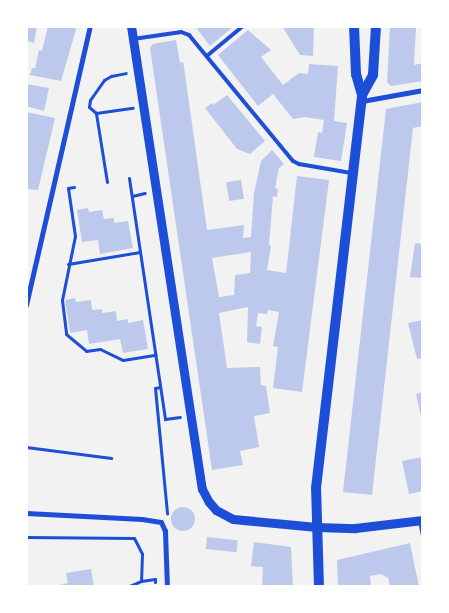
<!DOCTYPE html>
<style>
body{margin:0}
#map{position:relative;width:449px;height:613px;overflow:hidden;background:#f2f2f2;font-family:"DM Sans",sans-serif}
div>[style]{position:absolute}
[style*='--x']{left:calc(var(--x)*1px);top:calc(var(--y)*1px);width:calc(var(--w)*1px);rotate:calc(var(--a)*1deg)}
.building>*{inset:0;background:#bdc9ec;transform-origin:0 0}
.round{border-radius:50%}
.path>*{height:3px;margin:-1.5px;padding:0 1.5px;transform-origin:1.5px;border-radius:1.5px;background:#1d4ed8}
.service>*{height:4px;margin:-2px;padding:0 2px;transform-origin:2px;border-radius:2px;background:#1d4ed8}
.minor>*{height:5px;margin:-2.5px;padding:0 2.5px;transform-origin:2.5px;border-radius:2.5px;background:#1d4ed8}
.tertiary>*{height:9px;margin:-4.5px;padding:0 4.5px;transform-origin:4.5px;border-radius:4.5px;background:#1d4ed8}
.secondary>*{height:10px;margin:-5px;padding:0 5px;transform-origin:5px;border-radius:5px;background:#1d4ed8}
span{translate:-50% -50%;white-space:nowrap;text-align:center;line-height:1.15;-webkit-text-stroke:5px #fff;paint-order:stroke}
.frame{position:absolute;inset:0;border:28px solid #fff;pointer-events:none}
</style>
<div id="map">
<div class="building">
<div style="clip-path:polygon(26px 26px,37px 26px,34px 43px,27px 41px)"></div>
<div style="clip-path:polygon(48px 26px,77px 26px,61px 81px,30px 75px,32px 68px,35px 68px,39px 50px,42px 51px)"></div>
<div style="clip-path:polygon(195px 26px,234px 26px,210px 46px)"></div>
<div style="clip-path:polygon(282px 26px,314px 26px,313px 56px,300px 55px)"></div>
<div style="clip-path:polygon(390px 26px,416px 26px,414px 65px,423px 63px,423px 81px,391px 86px,387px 82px)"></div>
<div style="clip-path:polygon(248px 30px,271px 50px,261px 57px,283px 85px,299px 73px,308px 74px,309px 64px,338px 66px,334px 121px,347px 123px,341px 161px,314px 157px,318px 132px,322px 133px,324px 120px,305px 117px,293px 119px,273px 94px,258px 106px,218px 55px)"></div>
<div style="clip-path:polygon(evenodd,176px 40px,180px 63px,183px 62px,184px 67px,207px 230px,244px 225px,243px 238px,251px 237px,254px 193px,261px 161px,272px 150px,284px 164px,279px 168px,275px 188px,278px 189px,277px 197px,273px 196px,269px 245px,271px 246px,267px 270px,286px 273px,297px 176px,329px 180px,302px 392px,273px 388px,278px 347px,273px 346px,279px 312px,268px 310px,267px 314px,258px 313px,256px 326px,262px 327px,260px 344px,247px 342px,248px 307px,219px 313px,227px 368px,260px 367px,261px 385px,266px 386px,270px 413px,254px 416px,259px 447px,240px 451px,243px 465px,212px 470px,150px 48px,153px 44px,176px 40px,251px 252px,250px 273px,235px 275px,234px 295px,219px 297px,212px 258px,251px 252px)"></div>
<div style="clip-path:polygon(26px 84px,49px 88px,44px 111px,26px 106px)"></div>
<div style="clip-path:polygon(227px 95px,265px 141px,250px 154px,237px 149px,205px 108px,212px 103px,213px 105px)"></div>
<div style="clip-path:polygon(423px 102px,423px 126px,413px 128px,372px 495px,343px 492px,386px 109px)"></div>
<div style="clip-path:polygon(26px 112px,55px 118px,38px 190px,26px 189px)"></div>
<div style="left:241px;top:180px;width:19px;height:15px;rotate:81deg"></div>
<div style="clip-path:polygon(88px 208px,89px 212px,102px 210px,104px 219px,114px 218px,114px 223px,128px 221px,133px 248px,100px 254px,98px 240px,82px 242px,77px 210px)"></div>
<div style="clip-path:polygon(415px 243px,423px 244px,423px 278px,410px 277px)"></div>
<div style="clip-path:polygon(75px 298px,76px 302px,91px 300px,92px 310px,102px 309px,102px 313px,116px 311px,117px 321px,128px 319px,128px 323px,143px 320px,148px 349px,123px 353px,120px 339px,89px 344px,87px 330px,70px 333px,65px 300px)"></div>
<div style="clip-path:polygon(423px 320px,423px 358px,417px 359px,408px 323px)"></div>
<div style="clip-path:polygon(423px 392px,423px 421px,422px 421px,416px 394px)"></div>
<div style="clip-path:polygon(423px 457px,423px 491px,409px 494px,402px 461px)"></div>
<div class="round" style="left:171px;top:507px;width:24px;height:24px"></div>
<div style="left:207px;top:537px;width:31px;height:12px;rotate:6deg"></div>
<div style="clip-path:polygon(254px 542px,291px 547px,293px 587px,262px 587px,263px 567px,251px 566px)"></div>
<div style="clip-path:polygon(410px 543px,419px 587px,387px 587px,390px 585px,388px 578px,381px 574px,370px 576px,371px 587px,338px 587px,337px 560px)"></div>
<div style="clip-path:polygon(91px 569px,94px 587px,52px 587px,68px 583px,66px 573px)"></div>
</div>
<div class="path">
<div style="--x:422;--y:26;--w:5;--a:79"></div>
<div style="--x:96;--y:113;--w:9;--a:-139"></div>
<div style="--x:89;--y:107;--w:7;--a:-82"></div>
<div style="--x:90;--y:100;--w:24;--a:-55"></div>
<div style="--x:104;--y:80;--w:8;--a:-30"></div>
<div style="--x:111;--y:76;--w:15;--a:-11"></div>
<div style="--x:129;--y:178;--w:244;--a:81.5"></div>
<div style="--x:165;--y:419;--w:15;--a:-8"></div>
<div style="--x:107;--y:182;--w:70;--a:-99.1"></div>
<div style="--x:96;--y:113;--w:37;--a:-8"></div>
<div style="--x:74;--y:187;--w:6;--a:171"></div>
<div style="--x:68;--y:188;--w:49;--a:81.7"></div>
<div style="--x:75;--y:236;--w:65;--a:101.5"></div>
<div style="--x:62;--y:300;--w:34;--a:83"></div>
<div style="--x:66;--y:334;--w:26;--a:40"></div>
<div style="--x:86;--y:351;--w:14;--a:-8"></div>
<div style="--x:100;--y:349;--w:25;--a:26"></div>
<div style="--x:123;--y:360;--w:33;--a:-9"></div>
<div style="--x:132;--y:196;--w:13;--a:-13"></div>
<div style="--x:68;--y:264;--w:73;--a:-9.5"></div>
<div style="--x:160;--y:387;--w:5;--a:169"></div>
<div style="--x:155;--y:388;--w:126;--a:84.5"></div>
<div style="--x:26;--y:447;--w:86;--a:7.4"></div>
<div style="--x:26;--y:537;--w:108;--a:0.5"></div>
<div style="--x:134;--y:538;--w:18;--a:63"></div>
<div style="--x:142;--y:554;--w:27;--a:92"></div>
<div style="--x:127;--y:587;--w:15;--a:-23"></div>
<div style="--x:141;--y:581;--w:14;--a:-8"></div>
<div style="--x:155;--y:579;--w:3;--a:90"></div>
</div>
<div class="service">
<div style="--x:133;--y:39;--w:49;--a:-8.3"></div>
<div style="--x:181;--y:32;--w:9;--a:21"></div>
<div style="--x:189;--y:35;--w:163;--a:50.5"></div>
<div style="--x:293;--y:161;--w:7;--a:27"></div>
<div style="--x:299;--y:164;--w:53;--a:9.8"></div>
<div style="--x:208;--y:55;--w:45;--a:-39.6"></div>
</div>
<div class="minor">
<div style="--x:362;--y:101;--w:62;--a:-10.2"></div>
<div style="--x:26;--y:305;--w:286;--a:-77.1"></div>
<div style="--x:26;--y:513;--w:116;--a:3"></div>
<div style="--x:142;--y:519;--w:19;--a:9"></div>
<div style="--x:161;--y:522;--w:10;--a:66"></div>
<div style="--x:165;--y:531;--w:56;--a:88"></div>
<div style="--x:420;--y:520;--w:15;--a:79"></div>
</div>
<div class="tertiary">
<div style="--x:131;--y:26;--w:468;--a:81.3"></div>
<div style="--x:202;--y:489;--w:15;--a:62"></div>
<div style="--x:209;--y:502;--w:11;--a:49"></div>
<div style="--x:216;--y:510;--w:19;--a:28"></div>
<div style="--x:233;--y:519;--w:84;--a:5.4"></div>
<div style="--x:317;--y:527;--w:38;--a:2"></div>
<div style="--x:355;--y:528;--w:68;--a:-6.7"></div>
</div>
<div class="secondary">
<div style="--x:354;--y:26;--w:48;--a:87.6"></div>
<div style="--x:356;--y:74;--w:22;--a:74"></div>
<div style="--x:319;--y:587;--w:99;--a:-91.7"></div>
<div style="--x:316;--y:488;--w:396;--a:-83.3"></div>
<div style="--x:362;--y:95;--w:23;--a:-61"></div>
<div style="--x:373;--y:75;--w:49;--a:-86.5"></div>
</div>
<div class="frame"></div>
</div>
